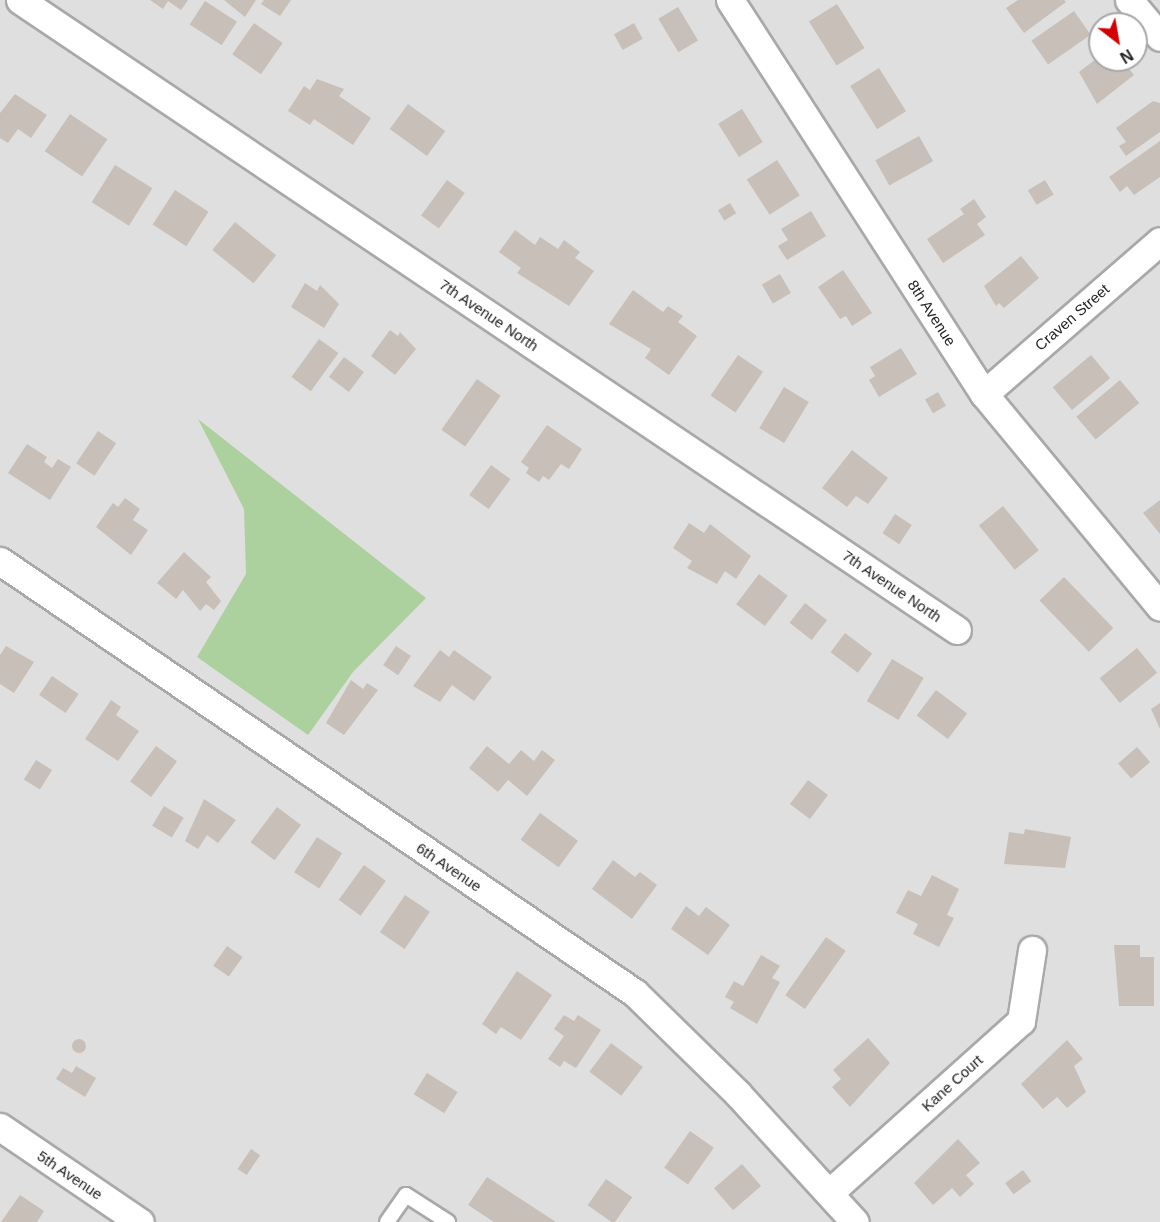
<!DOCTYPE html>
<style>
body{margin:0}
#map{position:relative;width:1160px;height:1222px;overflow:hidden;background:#f2efe9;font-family:Arial,sans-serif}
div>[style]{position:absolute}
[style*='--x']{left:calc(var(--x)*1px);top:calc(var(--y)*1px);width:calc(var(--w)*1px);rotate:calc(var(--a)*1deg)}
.residential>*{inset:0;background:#e0dfdf}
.forest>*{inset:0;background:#add19e}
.building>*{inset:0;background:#c7bfb8;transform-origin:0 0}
.round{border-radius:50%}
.roads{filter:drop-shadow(2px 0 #a9a9a9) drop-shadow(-2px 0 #a9a9a9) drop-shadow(0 2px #a9a9a9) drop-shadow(0 -2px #a9a9a9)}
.lane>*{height:14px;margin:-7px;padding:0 7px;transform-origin:7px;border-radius:7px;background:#fff}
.street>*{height:27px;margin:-13.5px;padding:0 13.5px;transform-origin:13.5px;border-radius:13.5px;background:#fff}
span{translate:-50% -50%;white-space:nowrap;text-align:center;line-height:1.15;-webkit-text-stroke:4.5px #fff;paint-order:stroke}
.street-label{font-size:15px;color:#222}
.north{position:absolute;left:1088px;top:12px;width:60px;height:60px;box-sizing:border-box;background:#fff;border:2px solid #a7a7a7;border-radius:50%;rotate:149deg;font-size:16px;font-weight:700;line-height:24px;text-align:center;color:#222}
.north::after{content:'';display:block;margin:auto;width:21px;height:27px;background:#d40000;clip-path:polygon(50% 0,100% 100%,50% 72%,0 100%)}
</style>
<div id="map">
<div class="residential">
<div style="clip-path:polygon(evenodd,0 0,1160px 0,1160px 1222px,0 1222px,0 0,1100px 24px,1136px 24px,1136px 60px,1100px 60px,1100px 24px)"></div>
</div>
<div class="forest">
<div style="clip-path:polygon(198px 419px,426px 598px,353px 672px,308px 735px,197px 657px,246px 574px,244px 509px)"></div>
</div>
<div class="building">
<div style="clip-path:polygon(150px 0,188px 0,181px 10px,168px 1px,163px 9px)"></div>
<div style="clip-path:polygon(224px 0,256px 0,245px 17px)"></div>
<div style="clip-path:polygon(264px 0,291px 0,280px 16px,261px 4px)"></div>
<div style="clip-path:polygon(1018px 0,1064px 0,1066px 2px,1024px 33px,1006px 8px)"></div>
<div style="left:205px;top:1px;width:38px;height:28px;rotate:33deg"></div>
<div style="left:837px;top:4px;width:52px;height:33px;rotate:58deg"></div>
<div style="left:678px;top:7px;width:39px;height:23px;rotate:59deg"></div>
<div style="left:1074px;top:11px;width:29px;height:52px;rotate:55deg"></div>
<div style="left:254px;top:23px;width:35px;height:38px;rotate:35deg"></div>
<div style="left:634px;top:23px;width:18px;height:23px;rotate:61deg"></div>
<div style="clip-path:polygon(1100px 56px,1100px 60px,1122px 60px,1134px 75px,1097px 104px,1079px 72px)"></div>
<div style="left:879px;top:68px;width:51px;height:34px;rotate:58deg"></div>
<div style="clip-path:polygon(317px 79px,344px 89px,339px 96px,371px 118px,353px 145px,314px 119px,310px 125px,288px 111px,304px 86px,310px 90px)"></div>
<div style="clip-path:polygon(15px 94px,47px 115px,31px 138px,18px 129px,8px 143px,0 138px,0 113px)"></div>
<div style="clip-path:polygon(1153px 101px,1160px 103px,1160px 132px,1126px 156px,1119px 146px,1126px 142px,1116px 128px)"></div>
<div style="left:408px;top:104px;width:46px;height:31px;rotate:36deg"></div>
<div style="left:742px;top:109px;width:39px;height:28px;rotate:58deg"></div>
<div style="left:70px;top:114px;width:45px;height:45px;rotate:34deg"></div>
<div style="left:919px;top:136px;width:29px;height:50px;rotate:61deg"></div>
<div style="clip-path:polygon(1160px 141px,1160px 177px,1134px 195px,1127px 186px,1120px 192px,1109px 177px)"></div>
<div style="left:777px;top:160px;width:42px;height:36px;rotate:57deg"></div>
<div style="left:115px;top:165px;width:44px;height:44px;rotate:32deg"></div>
<div style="left:447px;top:180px;width:22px;height:44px;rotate:36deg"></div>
<div style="left:1045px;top:180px;width:17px;height:20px;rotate:59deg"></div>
<div style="left:175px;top:190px;width:40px;height:41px;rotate:33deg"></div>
<div style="clip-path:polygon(974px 199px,986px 217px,977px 224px,985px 235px,943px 263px,927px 239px,964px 214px,960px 209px)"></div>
<div style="left:730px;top:203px;width:12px;height:14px;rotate:59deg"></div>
<div style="clip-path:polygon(811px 211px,826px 236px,787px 260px,778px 246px,788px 240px,781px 229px)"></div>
<div style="left:235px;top:222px;width:53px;height:36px;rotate:39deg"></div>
<div style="clip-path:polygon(515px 230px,535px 245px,540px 237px,558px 249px,564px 240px,580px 252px,575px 258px,594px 271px,569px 306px,517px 273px,521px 268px,499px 252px)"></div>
<div style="clip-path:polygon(1021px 256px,1039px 278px,1004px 308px,999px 303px,996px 306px,984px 286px)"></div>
<div style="clip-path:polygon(843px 270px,872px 313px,852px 326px,846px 316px,840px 319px,818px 287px)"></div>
<div style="left:780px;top:274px;width:22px;height:21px;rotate:60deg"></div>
<div style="clip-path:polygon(305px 283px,317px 291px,320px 285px,339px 304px,324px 328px,291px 307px)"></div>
<div style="clip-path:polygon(633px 290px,663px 312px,668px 306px,683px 316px,678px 322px,697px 336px,669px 375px,645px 358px,651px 349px,609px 324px)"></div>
<div style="clip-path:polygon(390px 330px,398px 336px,400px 332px,416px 349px,395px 375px,371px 356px)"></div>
<div style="left:319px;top:339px;width:24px;height:47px;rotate:36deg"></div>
<div style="clip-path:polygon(901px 348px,917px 374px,879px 397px,869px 380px,875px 376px,870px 367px)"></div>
<div style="left:738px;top:355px;width:30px;height:49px;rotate:34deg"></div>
<div style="left:1091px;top:355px;width:30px;height:50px;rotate:50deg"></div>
<div style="left:344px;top:357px;width:25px;height:25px;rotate:37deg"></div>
<div style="left:477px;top:379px;width:29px;height:62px;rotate:35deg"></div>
<div style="left:1120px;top:380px;width:30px;height:57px;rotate:50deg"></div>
<div style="left:784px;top:387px;width:29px;height:48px;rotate:31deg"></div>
<div style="left:938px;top:392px;width:16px;height:15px;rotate:60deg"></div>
<div style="clip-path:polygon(547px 425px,582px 449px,569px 469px,561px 464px,549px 480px,543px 476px,539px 482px,526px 473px,529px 468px,521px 462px)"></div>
<div style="left:98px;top:431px;width:22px;height:39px;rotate:34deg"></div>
<div style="clip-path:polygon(27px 444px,47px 457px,44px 462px,52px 468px,58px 459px,71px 467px,50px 500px,8px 473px)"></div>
<div style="clip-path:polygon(852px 450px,888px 478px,868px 504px,856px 496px,847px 507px,822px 488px)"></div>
<div style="left:491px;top:465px;width:24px;height:37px;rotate:36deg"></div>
<div style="clip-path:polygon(125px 498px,140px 509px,133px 520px,148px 530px,131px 555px,96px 527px,113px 503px,118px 507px)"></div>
<div style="clip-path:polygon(1160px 500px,1160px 534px,1143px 513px)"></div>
<div style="left:1003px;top:506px;width:57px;height:31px;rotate:51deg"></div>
<div style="left:895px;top:514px;width:20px;height:23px;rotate:33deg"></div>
<div style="clip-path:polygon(689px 523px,704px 533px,710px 524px,751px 556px,736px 579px,725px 571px,717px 584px,687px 568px,692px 561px,673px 548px)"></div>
<div style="clip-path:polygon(184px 552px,211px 577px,206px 582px,221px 601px,214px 610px,206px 604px,200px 611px,183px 590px,176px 599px,157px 583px)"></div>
<div style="left:759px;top:574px;width:36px;height:38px;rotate:37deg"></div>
<div style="left:1064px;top:577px;width:71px;height:34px;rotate:46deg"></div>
<div style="left:805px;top:603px;width:28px;height:25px;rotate:38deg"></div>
<div style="left:845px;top:633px;width:34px;height:24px;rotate:37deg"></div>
<div style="clip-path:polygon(6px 646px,34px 662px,14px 693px,0 684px,0 655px)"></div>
<div style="left:396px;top:646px;width:18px;height:23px;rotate:34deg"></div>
<div style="left:1137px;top:648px;width:32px;height:48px;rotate:51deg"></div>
<div style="clip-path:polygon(440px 650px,449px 657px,454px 650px,492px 677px,474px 701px,452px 685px,440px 702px,413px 686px)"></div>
<div style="left:892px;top:659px;width:37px;height:49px;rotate:31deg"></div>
<div style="left:52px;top:676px;width:32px;height:23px;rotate:34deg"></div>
<div style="clip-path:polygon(351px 680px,363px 689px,367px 683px,378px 690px,344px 735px,326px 723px)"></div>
<div style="left:936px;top:690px;width:39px;height:32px;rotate:37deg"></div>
<div style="clip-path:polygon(111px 700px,121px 707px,116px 715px,139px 731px,118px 761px,85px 739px)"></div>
<div style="clip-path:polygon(1160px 703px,1160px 729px,1151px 709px)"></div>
<div style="left:156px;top:746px;width:26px;height:44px;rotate:36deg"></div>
<div style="clip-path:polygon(487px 746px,509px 764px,521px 750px,534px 761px,542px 750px,555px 760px,527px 796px,508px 780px,498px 792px,469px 768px)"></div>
<div style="left:1137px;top:747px;width:20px;height:25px;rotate:49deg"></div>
<div style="left:36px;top:760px;width:19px;height:23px;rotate:32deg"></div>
<div style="left:808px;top:780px;width:25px;height:30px;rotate:37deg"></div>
<div style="clip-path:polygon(204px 799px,236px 820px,218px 843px,207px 835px,198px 849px,185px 841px)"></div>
<div style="left:164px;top:806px;width:23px;height:23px;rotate:31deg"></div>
<div style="left:277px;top:807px;width:30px;height:44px;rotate:37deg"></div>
<div style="left:540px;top:813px;width:47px;height:33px;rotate:36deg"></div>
<div style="clip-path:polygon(1025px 829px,1071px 837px,1065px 868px,1004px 864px,1009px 832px,1024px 834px)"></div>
<div style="left:317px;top:837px;width:30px;height:42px;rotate:33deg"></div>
<div style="clip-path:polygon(613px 860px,635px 877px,640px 872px,657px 885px,632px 919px,592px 889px)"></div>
<div style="left:364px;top:865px;width:27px;height:43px;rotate:36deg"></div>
<div style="clip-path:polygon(932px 875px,959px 889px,947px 915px,954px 918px,939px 947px,913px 934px,918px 924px,896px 913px,908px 890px,921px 896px)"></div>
<div style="left:405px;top:895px;width:30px;height:45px;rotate:34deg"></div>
<div style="clip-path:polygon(686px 906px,699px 916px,706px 907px,730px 925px,708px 955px,671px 929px)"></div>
<div style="left:826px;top:937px;width:24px;height:71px;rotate:35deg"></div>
<div style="clip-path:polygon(1114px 945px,1140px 945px,1140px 957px,1154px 957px,1154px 1006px,1119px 1006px)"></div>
<div style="left:227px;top:946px;width:19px;height:24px;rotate:35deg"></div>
<div style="clip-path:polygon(761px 955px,780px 966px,772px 978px,780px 982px,757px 1024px,730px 1008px,734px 1002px,725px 997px,734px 981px,743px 986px)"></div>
<div style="clip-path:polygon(517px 971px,552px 995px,521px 1040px,501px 1027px,496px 1034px,482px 1024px)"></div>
<div style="clip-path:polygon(564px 1015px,574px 1021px,578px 1015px,601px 1030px,576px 1068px,564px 1061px,560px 1067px,548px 1059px,564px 1036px,554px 1029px)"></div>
<div style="clip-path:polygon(868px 1038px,890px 1063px,850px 1107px,832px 1087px,841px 1079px,833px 1070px)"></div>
<div class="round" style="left:72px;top:1039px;width:14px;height:14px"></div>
<div style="clip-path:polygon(1067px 1040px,1083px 1059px,1074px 1066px,1086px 1092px,1067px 1108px,1057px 1097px,1043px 1109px,1021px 1084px)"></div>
<div style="left:611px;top:1043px;width:40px;height:36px;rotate:37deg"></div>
<div style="clip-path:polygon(76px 1066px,96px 1078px,85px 1097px,56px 1079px,63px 1068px,72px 1073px)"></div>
<div style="left:427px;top:1073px;width:36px;height:25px;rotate:32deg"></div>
<div style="left:690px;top:1131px;width:29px;height:45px;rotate:35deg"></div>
<div style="clip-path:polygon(958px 1139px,980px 1163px,966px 1175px,974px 1184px,960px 1197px,952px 1188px,933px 1205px,914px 1183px)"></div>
<div style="left:251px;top:1149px;width:11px;height:24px;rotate:34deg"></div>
<div style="left:742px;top:1164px;width:29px;height:37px;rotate:49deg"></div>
<div style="left:1023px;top:1170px;width:14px;height:22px;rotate:54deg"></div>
<div style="clip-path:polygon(487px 1177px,556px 1222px,494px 1222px,468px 1205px)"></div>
<div style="left:606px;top:1179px;width:32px;height:32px;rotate:35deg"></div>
<div style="clip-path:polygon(20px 1195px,44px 1211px,37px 1222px,1px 1222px)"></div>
</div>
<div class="roads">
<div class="lane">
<div style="--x:387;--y:1222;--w:33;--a:-55"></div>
<div style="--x:406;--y:1195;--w:50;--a:32.7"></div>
</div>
<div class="street">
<div style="--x:20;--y:0;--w:1129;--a:33.92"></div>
<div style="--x:730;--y:0;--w:469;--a:57.2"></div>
<div style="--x:984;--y:394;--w:276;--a:50.4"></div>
<div style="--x:1129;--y:0;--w:48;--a:50"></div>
<div style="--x:984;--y:394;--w:233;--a:-41"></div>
<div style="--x:0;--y:561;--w:768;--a:34.23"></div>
<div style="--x:635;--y:993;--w:144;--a:44.4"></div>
<div style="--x:738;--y:1094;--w:173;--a:47.6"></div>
<div style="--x:0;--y:1127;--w:169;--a:34.2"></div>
<div style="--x:829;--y:1193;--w:258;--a:-41.9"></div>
<div style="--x:1021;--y:1021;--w:72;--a:-81.2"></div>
</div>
</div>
<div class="street-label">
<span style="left:932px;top:313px;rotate:57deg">8th Avenue</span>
<span style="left:489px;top:315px;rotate:34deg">7th Avenue North</span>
<span style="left:1072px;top:317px;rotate:-41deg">Craven Street</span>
<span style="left:892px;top:586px;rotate:34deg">7th Avenue North</span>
<span style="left:449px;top:867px;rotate:34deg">6th Avenue</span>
<span style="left:952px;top:1083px;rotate:-42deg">Kane Court</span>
<span style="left:70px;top:1175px;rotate:34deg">5th Avenue</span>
</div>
<div class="north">N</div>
</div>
